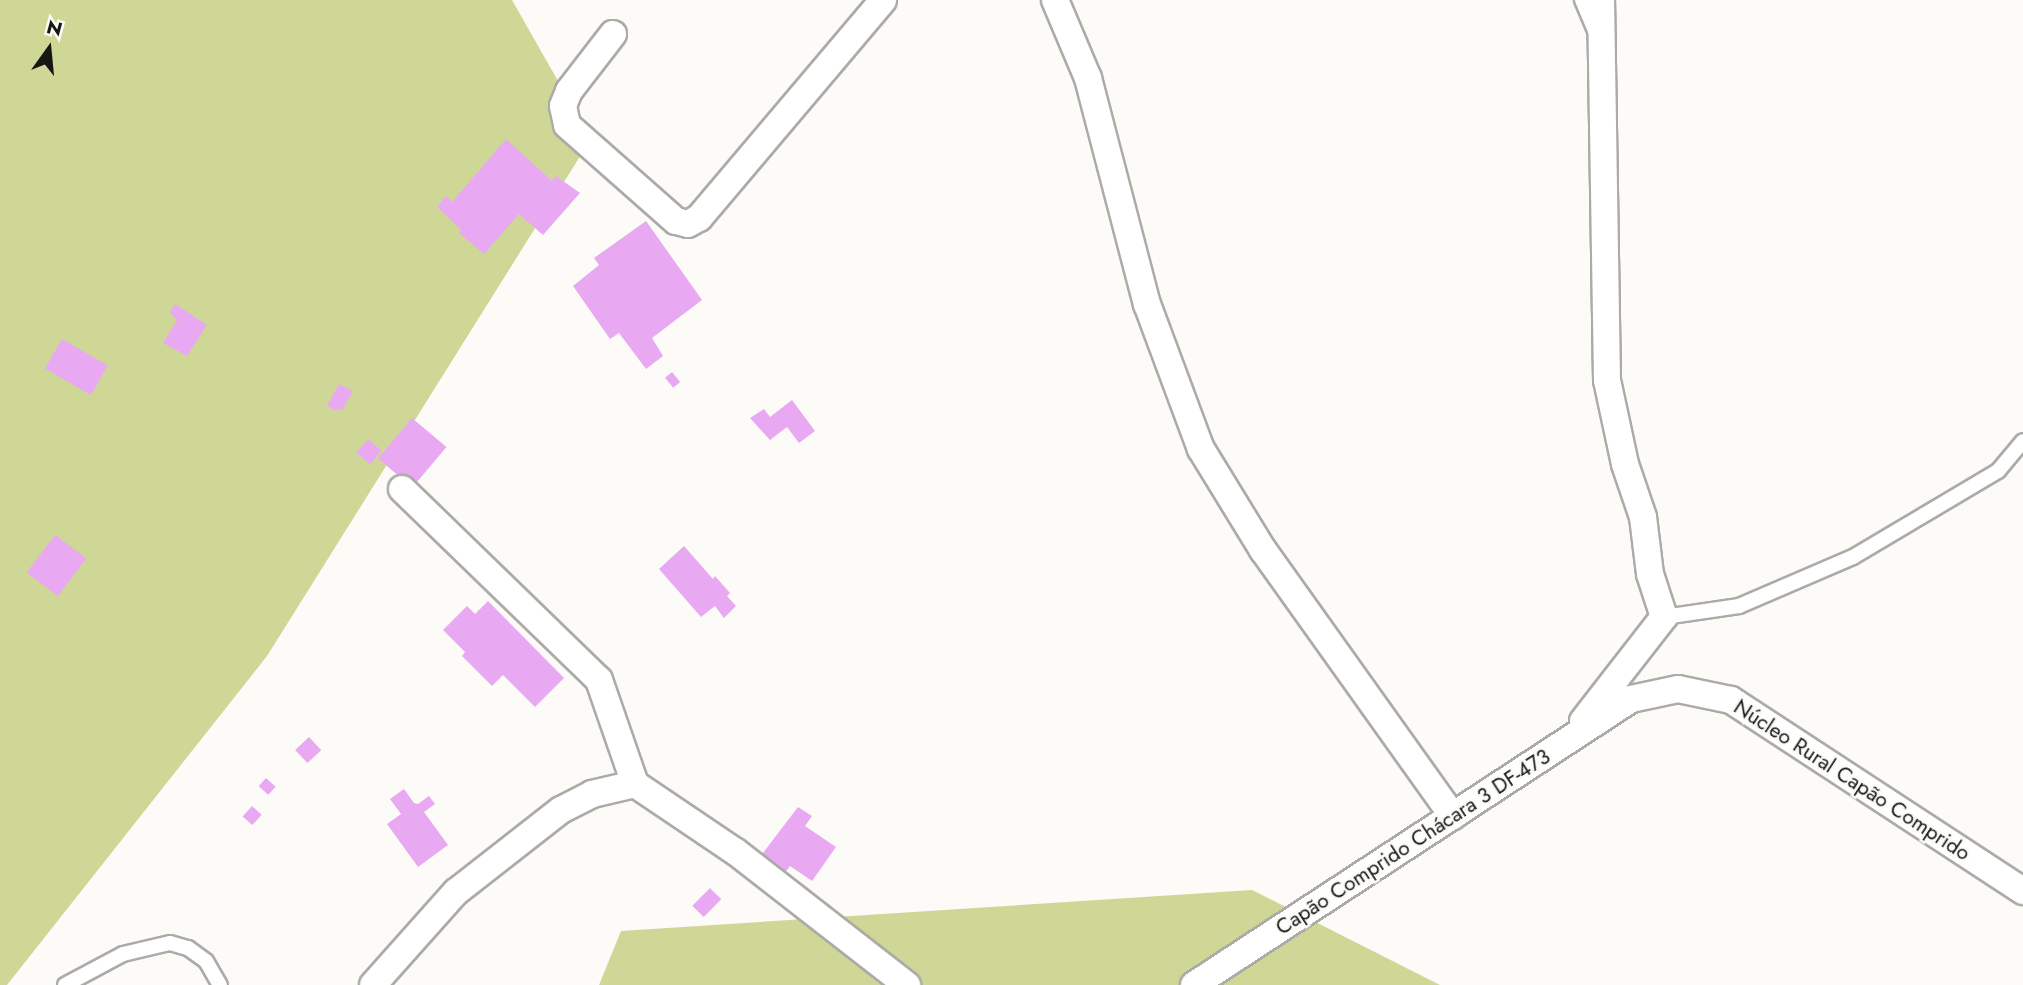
<!DOCTYPE html>
<meta charset="utf-8">
<style>
body{margin:0}
#map{position:relative;width:2023px;height:985px;overflow:hidden;background:#fcfbf8;font-family:Jost,sans-serif}
div>[style]{position:absolute}
[style*='--x']{left:calc(var(--x)*1px);top:calc(var(--y)*1px);width:calc(var(--w)*1px);rotate:calc(var(--a)*1deg)}
.green>*{inset:0;background:#cfd796}
.building>*{inset:0;background:#e8a9f2;transform-origin:0 0}
.roads{filter:drop-shadow(2px 0 #acaba8) drop-shadow(-2px 0 #acaba8) drop-shadow(0 2px #acaba8) drop-shadow(0 -2px #acaba8)}
.service>*{height:14px;margin:-7px;padding:0 7px;transform-origin:7px;border-radius:7px;background:#fff}
.minor>*{height:26px;margin:-13px;padding:0 13px;transform-origin:13px;border-radius:13px;background:#fff}
span{translate:-50% -50%;white-space:nowrap;text-align:center;line-height:1.15;-webkit-text-stroke:5px #fcfbf8;paint-order:stroke}
.street-label{font-size:21px;color:#161615}
.north{position:absolute;left:14px;top:14px;width:70px;height:70px;-webkit-text-stroke:5px #fcfbf8;paint-order:stroke;rotate:15deg;font-size:19px;font-weight:700;line-height:28px;text-align:center;color:#161615}
.north::after{content:'';display:block;margin:auto;width:24px;height:32px;background:#161615;clip-path:polygon(50% 0,100% 100%,50% 72%,0 100%)}
</style>
<div id="map">
<div class="green">
<div style="clip-path:polygon(0 0,512px 0,591px 139px,267px 656px,7px 985px,0 985px)"></div>
<div style="clip-path:polygon(1252px 890px,1440px 985px,599px 985px,621px 931px)"></div>
</div>
<div class="building">
<div style="clip-path:polygon(506px 139px,552px 181px,556px 176px,580px 193px,543px 235px,519px 214px,484px 254px,459px 233px,461px 230px,437px 207px,446px 196px,452px 202px)"></div>
<div style="clip-path:polygon(646px 221px,702px 300px,652px 338px,663px 356px,646px 369px,619px 333px,610px 339px,573px 286px,599px 265px,594px 258px)"></div>
<div style="clip-path:polygon(175px 304px,207px 325px,187px 356px,163px 343px,177px 320px,170px 312px)"></div>
<div style="left:62px;top:339px;width:53px;height:34px;rotate:30deg"></div>
<div style="left:672px;top:372px;width:13px;height:9px;rotate:51deg"></div>
<div style="clip-path:polygon(339px 384px,353px 391px,342px 411px,337px 408px,336px 411px,327px 406px)"></div>
<div style="clip-path:polygon(792px 400px,815px 431px,799px 443px,787px 427px,770px 440px,750px 418px,764px 409px,770px 417px)"></div>
<div style="left:412px;top:418px;width:45px;height:53px;rotate:40deg"></div>
<div style="left:368px;top:439px;width:18px;height:18px;rotate:41deg"></div>
<div style="left:55px;top:535px;width:39px;height:47px;rotate:37deg"></div>
<div style="clip-path:polygon(684px 546px,713px 579px,715px 576px,730px 593px,727px 596px,736px 606px,724px 618px,715px 606px,701px 617px,659px 569px)"></div>
<div style="clip-path:polygon(488px 601px,564px 678px,535px 707px,503px 675px,492px 686px,462px 656px,465px 652px,443px 630px,467px 606px,475px 614px)"></div>
<div style="left:309px;top:737px;width:18px;height:19px;rotate:47deg"></div>
<div style="left:266px;top:778px;width:13px;height:11px;rotate:42deg"></div>
<div style="clip-path:polygon(404px 789px,414px 803px,418px 804px,429px 796px,435px 804px,424px 812px,448px 845px,418px 867px,387px 824px,401px 814px,390px 799px)"></div>
<div style="left:252px;top:806px;width:13px;height:14px;rotate:42deg"></div>
<div style="clip-path:polygon(798px 807px,812px 816px,805px 826px,836px 847px,812px 881px,790px 866px,784px 874px,760px 857px)"></div>
<div style="left:710px;top:888px;width:16px;height:25px;rotate:45deg"></div>
</div>
<div class="roads">
<div class="service">
<div style="--x:1582;--y:0;--w:34;--a:67"></div>
<div style="--x:1664;--y:617;--w:76;--a:-8.3"></div>
<div style="--x:1739;--y:606;--w:124;--a:-23.3"></div>
<div style="--x:1853;--y:557;--w:169;--a:-30.7"></div>
<div style="--x:1998;--y:471;--w:39;--a:-50"></div>
<div style="--x:65;--y:985;--w:66;--a:-28.1"></div>
<div style="--x:123;--y:954;--w:48;--a:-13.2"></div>
<div style="--x:170;--y:943;--w:19;--a:16"></div>
<div style="--x:188;--y:948;--w:22;--a:36"></div>
<div style="--x:206;--y:961;--w:28;--a:60"></div>
</div>
<div class="minor">
<div style="--x:1055;--y:0;--w:85;--a:67.1"></div>
<div style="--x:1088;--y:78;--w:234;--a:75.4"></div>
<div style="--x:1147;--y:304;--w:155;--a:69.6"></div>
<div style="--x:1201;--y:449;--w:119;--a:58.5"></div>
<div style="--x:1263;--y:550;--w:327;--a:54.5"></div>
<div style="--x:613;--y:34;--w:72;--a:127.7"></div>
<div style="--x:569;--y:91;--w:16;--a:112"></div>
<div style="--x:563;--y:106;--w:19;--a:78"></div>
<div style="--x:567;--y:125;--w:145;--a:41.4"></div>
<div style="--x:676;--y:221;--w:12;--a:14"></div>
<div style="--x:688;--y:224;--w:13;--a:-29"></div>
<div style="--x:699;--y:218;--w:285;--a:-49.8"></div>
<div style="--x:402;--y:489;--w:274;--a:44.1"></div>
<div style="--x:599;--y:680;--w:110;--a:70.9"></div>
<div style="--x:1583;--y:721;--w:132;--a:-52.1"></div>
<div style="--x:1664;--y:617;--w:45;--a:-108"></div>
<div style="--x:1650;--y:574;--w:57;--a:-97"></div>
<div style="--x:1643;--y:517;--w:56;--a:-108.8"></div>
<div style="--x:1625;--y:464;--w:86;--a:-102.1"></div>
<div style="--x:1607;--y:380;--w:380;--a:-90.9"></div>
<div style="--x:373;--y:985;--w:125;--a:-48.3"></div>
<div style="--x:456;--y:892;--w:133;--a:-38"></div>
<div style="--x:561;--y:810;--w:35;--a:-27"></div>
<div style="--x:592;--y:794;--w:44;--a:-13.1"></div>
<div style="--x:635;--y:784;--w:122;--a:34"></div>
<div style="--x:736;--y:852;--w:217;--a:37.9"></div>
<div style="--x:1194;--y:985;--w:522;--a:-33.2"></div>
<div style="--x:1631;--y:699;--w:48;--a:-12"></div>
<div style="--x:1678;--y:689;--w:54;--a:11.7"></div>
<div style="--x:1731;--y:700;--w:349;--a:33.2"></div>
</div>
</div>
<div class="street-label">
<span style="left:1852px;top:780px;rotate:33deg">Núcleo Rural Capão Comprido</span>
<span style="left:1413px;top:842px;rotate:-33deg">Capão Comprido Chácara 3 DF-473</span>
</div>
<div class="north">N</div>
</div>
